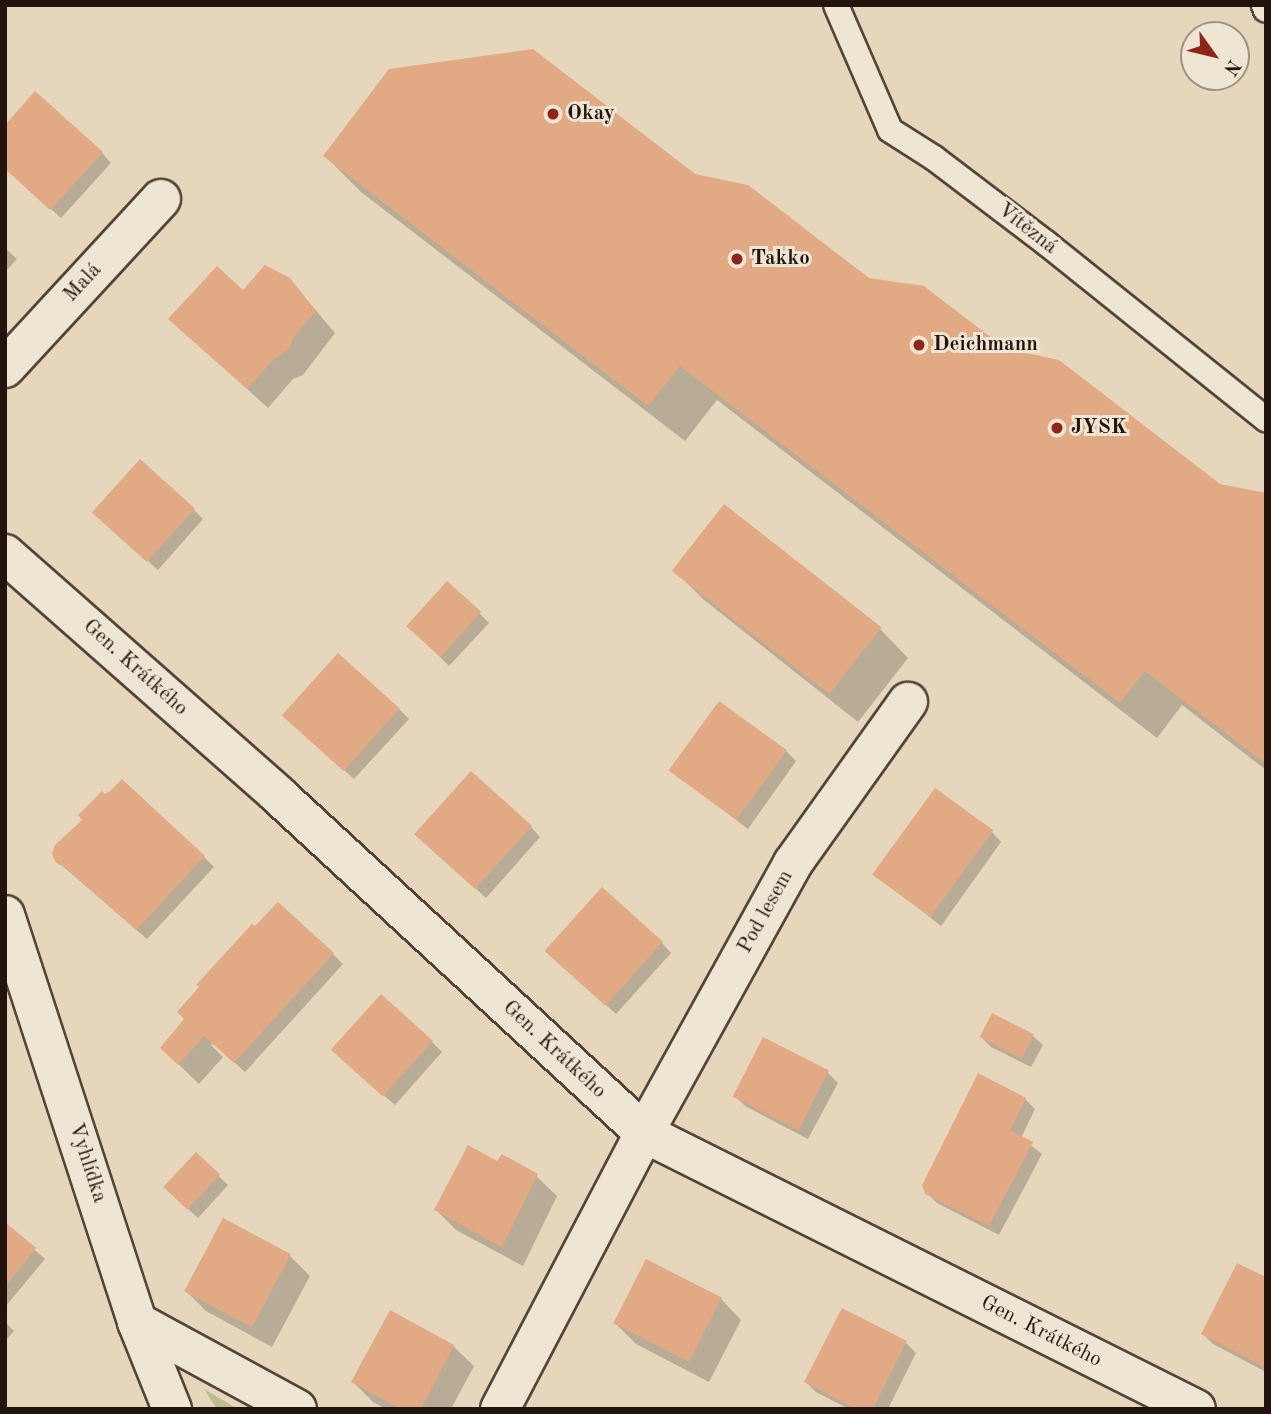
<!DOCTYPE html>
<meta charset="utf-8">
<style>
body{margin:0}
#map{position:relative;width:1271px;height:1414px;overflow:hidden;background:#e6d7bc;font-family:"Old Standard TT",serif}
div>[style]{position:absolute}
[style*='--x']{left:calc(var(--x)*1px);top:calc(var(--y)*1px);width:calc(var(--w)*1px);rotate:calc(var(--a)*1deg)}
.green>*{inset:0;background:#bbbd8c}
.shadow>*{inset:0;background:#0003}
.building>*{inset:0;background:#e2a985;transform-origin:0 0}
.roads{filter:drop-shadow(2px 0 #534439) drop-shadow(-2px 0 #534439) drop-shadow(0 2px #534439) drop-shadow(0 -2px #534439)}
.lane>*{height:24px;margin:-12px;padding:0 12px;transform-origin:12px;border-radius:12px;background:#efe5d3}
.street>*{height:38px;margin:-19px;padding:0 19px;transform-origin:19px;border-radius:19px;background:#efe5d3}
.dots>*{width:19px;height:19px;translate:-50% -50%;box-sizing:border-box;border:4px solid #efe5d3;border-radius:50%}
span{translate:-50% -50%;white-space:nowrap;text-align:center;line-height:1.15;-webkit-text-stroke:6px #efe5d3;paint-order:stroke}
.poi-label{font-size:21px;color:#22130d;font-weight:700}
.left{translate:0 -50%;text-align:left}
.street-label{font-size:21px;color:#22130d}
.frame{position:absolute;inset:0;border:7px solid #22130d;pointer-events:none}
.north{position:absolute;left:1180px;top:21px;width:70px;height:70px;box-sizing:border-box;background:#efe5d3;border:2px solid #9d9184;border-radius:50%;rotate:124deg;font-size:19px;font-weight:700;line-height:28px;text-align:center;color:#22130d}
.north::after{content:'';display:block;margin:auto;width:24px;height:32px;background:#8f2418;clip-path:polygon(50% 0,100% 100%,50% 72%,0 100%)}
</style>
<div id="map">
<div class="green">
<div style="clip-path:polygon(204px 1389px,238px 1409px,217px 1409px)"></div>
</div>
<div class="shadow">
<div style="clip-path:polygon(102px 153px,111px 163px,61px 218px,5px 168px)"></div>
<div style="clip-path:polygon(325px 156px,694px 176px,869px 280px,1005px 350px,1220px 485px,1266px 495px,1266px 770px,1182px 705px,1157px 738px,717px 400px,685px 441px,361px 192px)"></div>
<div style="clip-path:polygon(5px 248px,17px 259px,5px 272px)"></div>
<div style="clip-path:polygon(289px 279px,335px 333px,303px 375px,293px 379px,268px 408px,171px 319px)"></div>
<div style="clip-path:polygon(193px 509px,203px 519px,158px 570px,105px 523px)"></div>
<div style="clip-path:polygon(674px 570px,880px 629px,908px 658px,858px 722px,703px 599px)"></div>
<div style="clip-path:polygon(479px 613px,489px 623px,449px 666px,409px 626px)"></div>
<div style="clip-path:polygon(399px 709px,409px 719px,354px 779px,295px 726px)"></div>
<div style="clip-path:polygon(786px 751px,796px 761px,748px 829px,672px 771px)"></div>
<div style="clip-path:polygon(105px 796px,204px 857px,214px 867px,147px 939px,58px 862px,85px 820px)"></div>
<div style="clip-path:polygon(531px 827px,540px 837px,486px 898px,427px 844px)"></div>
<div style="clip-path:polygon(992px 832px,1001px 842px,941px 926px,874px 873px)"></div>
<div style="clip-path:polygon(662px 943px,671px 953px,616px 1014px,558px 961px)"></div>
<div style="clip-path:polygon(333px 954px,343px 964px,245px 1072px,213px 1043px,211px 1045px,223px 1057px,199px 1084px,162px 1048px,187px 1020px)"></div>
<div style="clip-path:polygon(1033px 1036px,1043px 1045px,1031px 1067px,991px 1047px,981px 1037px)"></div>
<div style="clip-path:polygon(764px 1039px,828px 1073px,838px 1083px,808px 1139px,745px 1106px,735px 1096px)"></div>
<div style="clip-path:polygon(432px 1042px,442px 1052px,395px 1105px,343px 1059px)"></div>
<div style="clip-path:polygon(1025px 1099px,1035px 1109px,1021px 1138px,1042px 1154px,999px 1235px,937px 1203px,927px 1193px)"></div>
<div style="clip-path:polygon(196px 1155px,228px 1185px,198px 1218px,176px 1198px)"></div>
<div style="clip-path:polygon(498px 1163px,536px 1176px,557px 1196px,523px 1266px,456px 1230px,436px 1210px)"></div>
<div style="clip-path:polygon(224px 1220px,290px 1256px,310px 1276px,272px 1347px,206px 1311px,186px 1291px)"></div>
<div style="clip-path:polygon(5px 1224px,45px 1259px,5px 1307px)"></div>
<div style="clip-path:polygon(1266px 1279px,1266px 1372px,1213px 1344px,1203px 1334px)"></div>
<div style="clip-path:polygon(721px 1299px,741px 1320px,709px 1382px,636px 1344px,616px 1324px)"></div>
<div style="clip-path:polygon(5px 1322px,14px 1331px,5px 1341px)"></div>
<div style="clip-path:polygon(906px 1343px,916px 1353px,888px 1409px,849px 1409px,816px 1392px,806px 1382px)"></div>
<div style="clip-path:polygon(453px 1346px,474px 1366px,451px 1409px,386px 1409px,373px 1402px,353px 1382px)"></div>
</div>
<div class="building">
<div style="clip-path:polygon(533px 49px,695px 174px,748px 185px,869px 278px,924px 286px,1006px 349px,1059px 360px,1220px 484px,1266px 493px,1266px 764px,1145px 671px,1120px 703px,680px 366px,648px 406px,323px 156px,389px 69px)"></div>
<div style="clip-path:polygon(35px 91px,103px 152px,50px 210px,5px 169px,5px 125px)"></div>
<div style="clip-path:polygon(265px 265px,290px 278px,316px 311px,293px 338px,290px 348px,273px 360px,247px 389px,168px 319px,217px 266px,243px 290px)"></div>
<div style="left:140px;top:459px;width:74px;height:72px;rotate:42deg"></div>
<div style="left:724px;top:504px;width:200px;height:85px;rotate:38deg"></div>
<div style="left:447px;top:581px;width:46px;height:61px;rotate:42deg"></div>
<div style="left:338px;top:653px;width:83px;height:84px;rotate:42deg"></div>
<div style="left:719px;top:701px;width:84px;height:86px;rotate:36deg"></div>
<div style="left:471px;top:771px;width:82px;height:85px;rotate:42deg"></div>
<div style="clip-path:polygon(122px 779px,205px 856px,136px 930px,65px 867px,56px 863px,52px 854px,55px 845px,82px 820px,78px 815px,102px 791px,105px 794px,110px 791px)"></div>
<div style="left:935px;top:788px;width:72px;height:107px;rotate:36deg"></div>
<div style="left:602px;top:887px;width:82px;height:86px;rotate:42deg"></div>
<div style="clip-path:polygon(278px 902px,334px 953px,234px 1063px,204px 1036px,178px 1065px,160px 1048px,184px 1019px,177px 1012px,199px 987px,196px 985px,252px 924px,255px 926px)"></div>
<div style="left:381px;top:994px;width:70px;height:75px;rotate:42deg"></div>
<div style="left:992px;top:1013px;width:47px;height:27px;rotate:27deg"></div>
<div style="left:763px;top:1037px;width:74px;height:67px;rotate:27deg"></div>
<div style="clip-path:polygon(978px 1073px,1026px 1098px,1010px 1130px,1033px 1142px,989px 1226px,925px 1194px,922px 1185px)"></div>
<div style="clip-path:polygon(468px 1145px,497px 1161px,502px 1154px,538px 1174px,502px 1247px,434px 1210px)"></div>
<div style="left:196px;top:1152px;width:33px;height:48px;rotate:43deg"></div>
<div style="left:223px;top:1218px;width:77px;height:83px;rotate:28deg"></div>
<div style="clip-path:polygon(5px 1222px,36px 1248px,5px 1287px)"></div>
<div style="left:646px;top:1259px;width:85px;height:72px;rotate:27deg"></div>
<div style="clip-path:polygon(1237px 1263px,1266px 1277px,1266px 1368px,1201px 1334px)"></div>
<div style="clip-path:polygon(842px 1308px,907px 1341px,873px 1409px,856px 1409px,804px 1382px)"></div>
<div style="clip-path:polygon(390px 1310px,454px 1345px,421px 1409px,401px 1409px,351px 1382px)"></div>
</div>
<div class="roads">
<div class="lane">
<div style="--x:836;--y:5;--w:136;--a:66.6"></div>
<div style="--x:890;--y:130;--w:52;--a:32.5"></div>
<div style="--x:934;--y:158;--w:141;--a:37.2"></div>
<div style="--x:1046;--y:243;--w:282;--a:38.7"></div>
<div style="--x:1264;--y:5;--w:5;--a:68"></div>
</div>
<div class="street">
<div style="--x:5;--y:368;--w:230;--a:-47.3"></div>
<div style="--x:5;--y:554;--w:363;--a:41.4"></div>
<div style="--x:277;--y:794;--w:500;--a:42.7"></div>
<div style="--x:644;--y:1133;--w:617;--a:26.57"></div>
<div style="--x:5;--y:915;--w:428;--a:72"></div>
<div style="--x:137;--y:1322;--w:94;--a:68.1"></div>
<div style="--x:137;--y:1322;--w:182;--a:28.5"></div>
<div style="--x:500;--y:1409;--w:311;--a:-62.4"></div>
<div style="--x:644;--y:1133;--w:308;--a:-61.1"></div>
<div style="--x:793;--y:863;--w:198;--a:-54.5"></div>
</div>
</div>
<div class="dots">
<div style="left:553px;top:114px;background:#8f2418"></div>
<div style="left:737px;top:259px;background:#8f2418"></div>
<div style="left:919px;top:345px;background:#8f2418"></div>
<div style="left:1057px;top:428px;background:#8f2418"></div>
</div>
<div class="poi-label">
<span class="left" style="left:567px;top:114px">Okay</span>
<span class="left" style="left:751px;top:259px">Takko</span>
<span class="left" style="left:933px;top:345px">Deichmann</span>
<span class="left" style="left:1071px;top:428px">JYSK</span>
</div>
<div class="street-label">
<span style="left:1027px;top:229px;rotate:38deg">Vítězná</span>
<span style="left:83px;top:283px;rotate:-47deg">Malá</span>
<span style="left:135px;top:668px;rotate:42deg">Gen. Krátkého</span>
<span style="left:766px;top:912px;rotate:-61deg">Pod lesem</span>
<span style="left:554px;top:1050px;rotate:43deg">Gen. Krátkého</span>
<span style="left:87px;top:1163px;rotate:72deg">Vyhlídka</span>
<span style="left:1041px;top:1332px;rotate:27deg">Gen. Krátkého</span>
</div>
<div class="frame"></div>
<div class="north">N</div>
</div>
